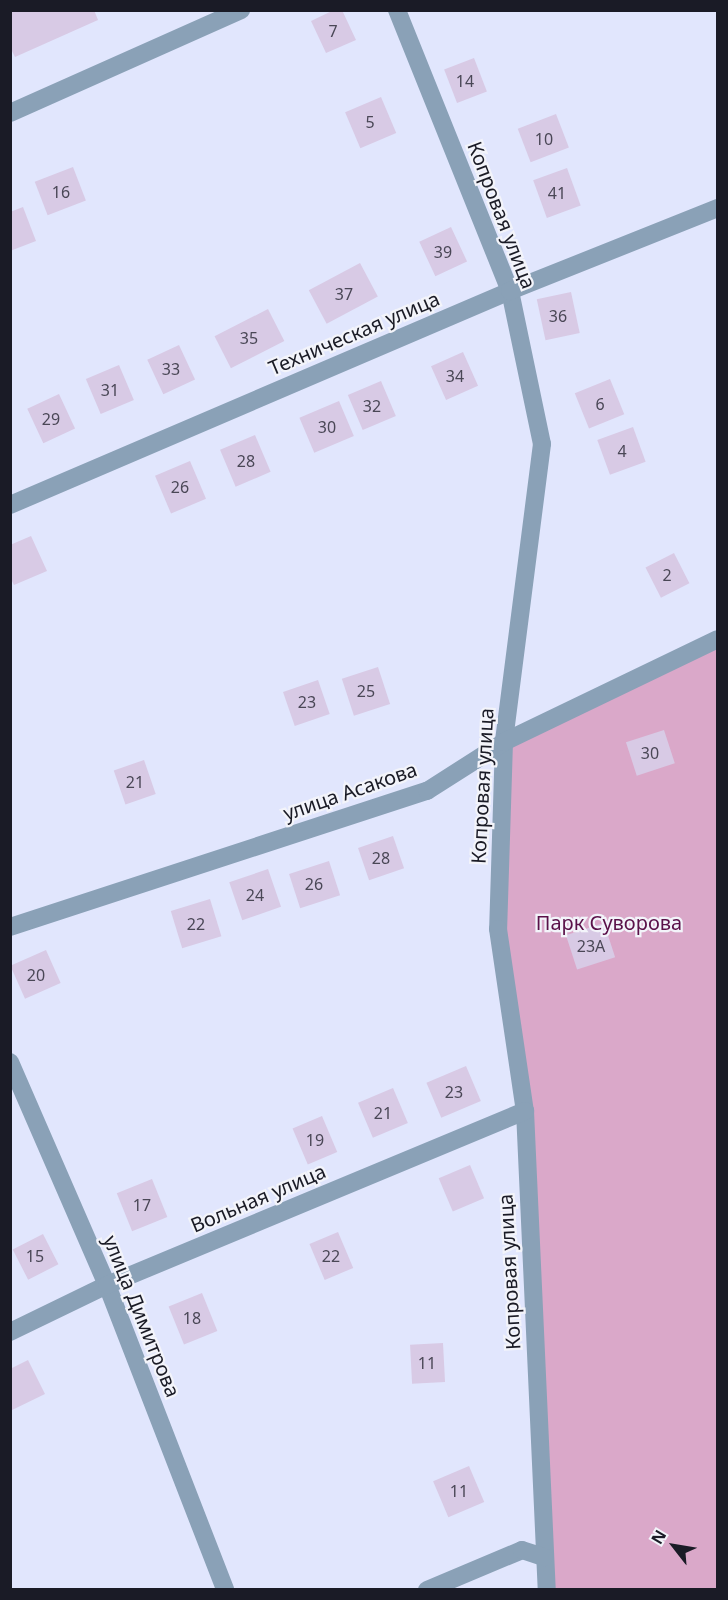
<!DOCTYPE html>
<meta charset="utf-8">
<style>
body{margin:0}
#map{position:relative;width:728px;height:1600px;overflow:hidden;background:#e1e6fd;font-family:"Noto Sans",sans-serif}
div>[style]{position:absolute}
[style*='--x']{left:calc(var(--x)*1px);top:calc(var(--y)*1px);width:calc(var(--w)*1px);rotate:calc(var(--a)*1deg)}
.green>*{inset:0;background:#daa8c9}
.building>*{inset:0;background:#d8cae5;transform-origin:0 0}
.street>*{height:18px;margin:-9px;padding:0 9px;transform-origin:9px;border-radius:9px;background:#8aa1b7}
span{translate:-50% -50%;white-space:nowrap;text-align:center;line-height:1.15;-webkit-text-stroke:4.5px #f3f4fa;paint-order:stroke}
.number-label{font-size:16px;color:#4a4756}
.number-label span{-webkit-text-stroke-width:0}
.street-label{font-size:20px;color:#1a1b26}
.park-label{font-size:20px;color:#5a1149}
.frame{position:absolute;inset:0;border:12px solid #1a1b26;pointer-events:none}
.north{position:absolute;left:644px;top:1516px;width:60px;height:60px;-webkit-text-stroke:4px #f3f4fa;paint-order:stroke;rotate:301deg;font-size:16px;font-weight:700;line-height:24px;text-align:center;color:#1a1b26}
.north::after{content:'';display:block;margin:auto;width:21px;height:27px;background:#1a1b26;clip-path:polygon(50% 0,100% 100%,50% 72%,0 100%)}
</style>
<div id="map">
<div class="green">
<div style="clip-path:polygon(717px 639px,717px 1589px,547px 1589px,525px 1111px,498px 929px,504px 742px)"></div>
</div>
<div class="building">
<div style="clip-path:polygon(10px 10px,94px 10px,98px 20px,15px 57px,10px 47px)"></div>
<div style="clip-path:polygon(334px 10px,342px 10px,356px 40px,326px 53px,311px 21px)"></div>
<div style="left:474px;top:58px;width:36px;height:32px;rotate:69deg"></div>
<div style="left:381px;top:97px;width:39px;height:39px;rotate:67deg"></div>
<div style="left:556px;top:114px;width:36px;height:41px;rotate:69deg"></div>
<div style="left:73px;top:167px;width:36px;height:41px;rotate:69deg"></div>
<div style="left:567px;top:168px;width:40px;height:36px;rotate:70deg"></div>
<div style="clip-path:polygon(23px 207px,36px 241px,10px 251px,10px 212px)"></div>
<div style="left:451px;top:227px;width:38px;height:35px;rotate:65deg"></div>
<div style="left:360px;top:263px;width:38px;height:58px;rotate:62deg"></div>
<div style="left:571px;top:292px;width:42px;height:35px;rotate:78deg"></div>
<div style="left:268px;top:309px;width:36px;height:60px;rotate:63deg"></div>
<div style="left:179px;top:345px;width:38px;height:35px;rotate:65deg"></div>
<div style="left:463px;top:352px;width:37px;height:35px;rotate:66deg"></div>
<div style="left:119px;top:365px;width:38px;height:36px;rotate:67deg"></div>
<div style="left:610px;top:379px;width:38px;height:38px;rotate:68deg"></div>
<div style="left:381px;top:381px;width:38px;height:36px;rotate:67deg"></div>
<div style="left:59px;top:394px;width:38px;height:35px;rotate:65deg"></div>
<div style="left:339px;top:401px;width:38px;height:43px;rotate:67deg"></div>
<div style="left:633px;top:427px;width:37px;height:38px;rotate:70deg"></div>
<div style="left:255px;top:435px;width:40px;height:38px;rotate:67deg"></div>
<div style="left:190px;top:461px;width:41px;height:38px;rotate:67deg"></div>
<div style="clip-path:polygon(31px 536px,47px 571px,14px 585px,10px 577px,10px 545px)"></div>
<div style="left:674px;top:553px;width:34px;height:32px;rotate:63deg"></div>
<div style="left:378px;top:667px;width:39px;height:38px;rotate:72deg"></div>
<div style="left:318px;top:680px;width:36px;height:37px;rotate:71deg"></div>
<div style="left:664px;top:730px;width:35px;height:40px;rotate:72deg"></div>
<div style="left:144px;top:760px;width:36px;height:32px;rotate:71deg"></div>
<div style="left:393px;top:836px;width:34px;height:37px;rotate:71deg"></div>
<div style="left:329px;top:861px;width:36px;height:42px;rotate:72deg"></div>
<div style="left:268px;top:869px;width:40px;height:41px;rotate:71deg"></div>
<div style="left:210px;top:899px;width:39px;height:41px;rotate:73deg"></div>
<div style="left:604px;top:923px;width:36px;height:40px;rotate:72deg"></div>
<div style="left:46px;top:950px;width:36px;height:39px;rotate:66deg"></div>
<div style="left:466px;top:1066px;width:38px;height:43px;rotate:67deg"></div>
<div style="left:393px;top:1088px;width:38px;height:38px;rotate:67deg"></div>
<div style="left:322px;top:1116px;width:39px;height:32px;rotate:67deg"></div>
<div style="left:470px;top:1165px;width:36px;height:34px;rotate:67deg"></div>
<div style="left:152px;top:1179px;width:41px;height:38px;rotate:68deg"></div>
<div style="left:338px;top:1232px;width:39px;height:31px;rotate:67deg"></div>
<div style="left:43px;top:1234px;width:34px;height:34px;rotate:63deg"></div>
<div style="left:202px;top:1293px;width:41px;height:36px;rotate:68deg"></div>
<div style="left:443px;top:1343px;width:39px;height:33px;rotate:87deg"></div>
<div style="clip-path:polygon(28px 1360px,45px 1394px,10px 1411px,10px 1369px)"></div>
<div style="left:469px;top:1466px;width:39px;height:39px;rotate:67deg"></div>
</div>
<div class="street">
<div style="--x:397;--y:10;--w:303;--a:68.1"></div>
<div style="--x:510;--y:291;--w:156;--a:78.2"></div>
<div style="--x:542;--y:444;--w:300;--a:97.3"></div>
<div style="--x:504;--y:742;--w:187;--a:91.8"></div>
<div style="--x:498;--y:929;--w:184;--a:81.6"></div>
<div style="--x:525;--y:1111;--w:480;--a:87.4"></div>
<div style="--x:10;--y:113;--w:253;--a:-24"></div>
<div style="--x:10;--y:505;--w:544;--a:-23.17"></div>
<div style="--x:510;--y:291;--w:224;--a:-21.8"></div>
<div style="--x:10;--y:927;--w:439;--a:-18.1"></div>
<div style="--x:427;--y:791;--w:91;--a:-32.5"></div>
<div style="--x:504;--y:742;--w:237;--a:-25.7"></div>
<div style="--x:10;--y:1062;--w:243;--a:66.5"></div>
<div style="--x:107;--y:1285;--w:327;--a:68.8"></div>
<div style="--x:10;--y:1332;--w:108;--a:-25.9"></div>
<div style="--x:107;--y:1285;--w:453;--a:-22.6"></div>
<div style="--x:427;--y:1590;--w:103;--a:-22.8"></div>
<div style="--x:522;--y:1550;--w:23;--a:18"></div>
</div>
<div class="number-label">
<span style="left:333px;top:31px">7</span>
<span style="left:465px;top:81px">14</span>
<span style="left:370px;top:122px">5</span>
<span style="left:544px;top:139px">10</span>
<span style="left:61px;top:192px">16</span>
<span style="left:557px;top:193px">41</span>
<span style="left:443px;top:252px">39</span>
<span style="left:344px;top:294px">37</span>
<span style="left:558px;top:316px">36</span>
<span style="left:249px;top:338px">35</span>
<span style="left:171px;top:369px">33</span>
<span style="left:455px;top:376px">34</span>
<span style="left:110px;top:390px">31</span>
<span style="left:600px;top:404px">6</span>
<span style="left:372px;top:406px">32</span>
<span style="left:51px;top:419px">29</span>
<span style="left:327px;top:427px">30</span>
<span style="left:622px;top:451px">4</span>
<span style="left:246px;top:461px">28</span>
<span style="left:180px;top:487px">26</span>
<span style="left:667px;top:575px">2</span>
<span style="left:366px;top:691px">25</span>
<span style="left:307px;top:702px">23</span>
<span style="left:650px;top:753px">30</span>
<span style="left:135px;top:782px">21</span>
<span style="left:381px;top:858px">28</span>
<span style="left:314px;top:884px">26</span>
<span style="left:255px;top:895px">24</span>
<span style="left:196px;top:924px">22</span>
<span style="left:591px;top:946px">23А</span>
<span style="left:36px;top:975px">20</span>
<span style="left:454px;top:1092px">23</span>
<span style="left:383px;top:1113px">21</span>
<span style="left:315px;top:1140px">19</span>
<span style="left:142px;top:1205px">17</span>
<span style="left:35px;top:1256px">15</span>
<span style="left:331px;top:1256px">22</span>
<span style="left:192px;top:1318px">18</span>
<span style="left:427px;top:1363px">11</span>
<span style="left:459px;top:1491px">11</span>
</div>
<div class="street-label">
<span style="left:502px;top:215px;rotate:69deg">Копровая улица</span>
<span style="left:354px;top:333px;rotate:-23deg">Техническая улица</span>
<span style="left:482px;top:786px;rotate:-87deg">Копровая улица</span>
<span style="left:350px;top:791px;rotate:-19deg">улица Асакова</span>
<span style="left:258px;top:1198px;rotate:-23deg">Вольная улица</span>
<span style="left:509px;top:1272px;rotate:-93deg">Копровая улица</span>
<span style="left:142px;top:1316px;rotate:68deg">улица Димитрова</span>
</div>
<div class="park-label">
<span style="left:609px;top:922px">Парк Суворова</span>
</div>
<div class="frame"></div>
<div class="north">N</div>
</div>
